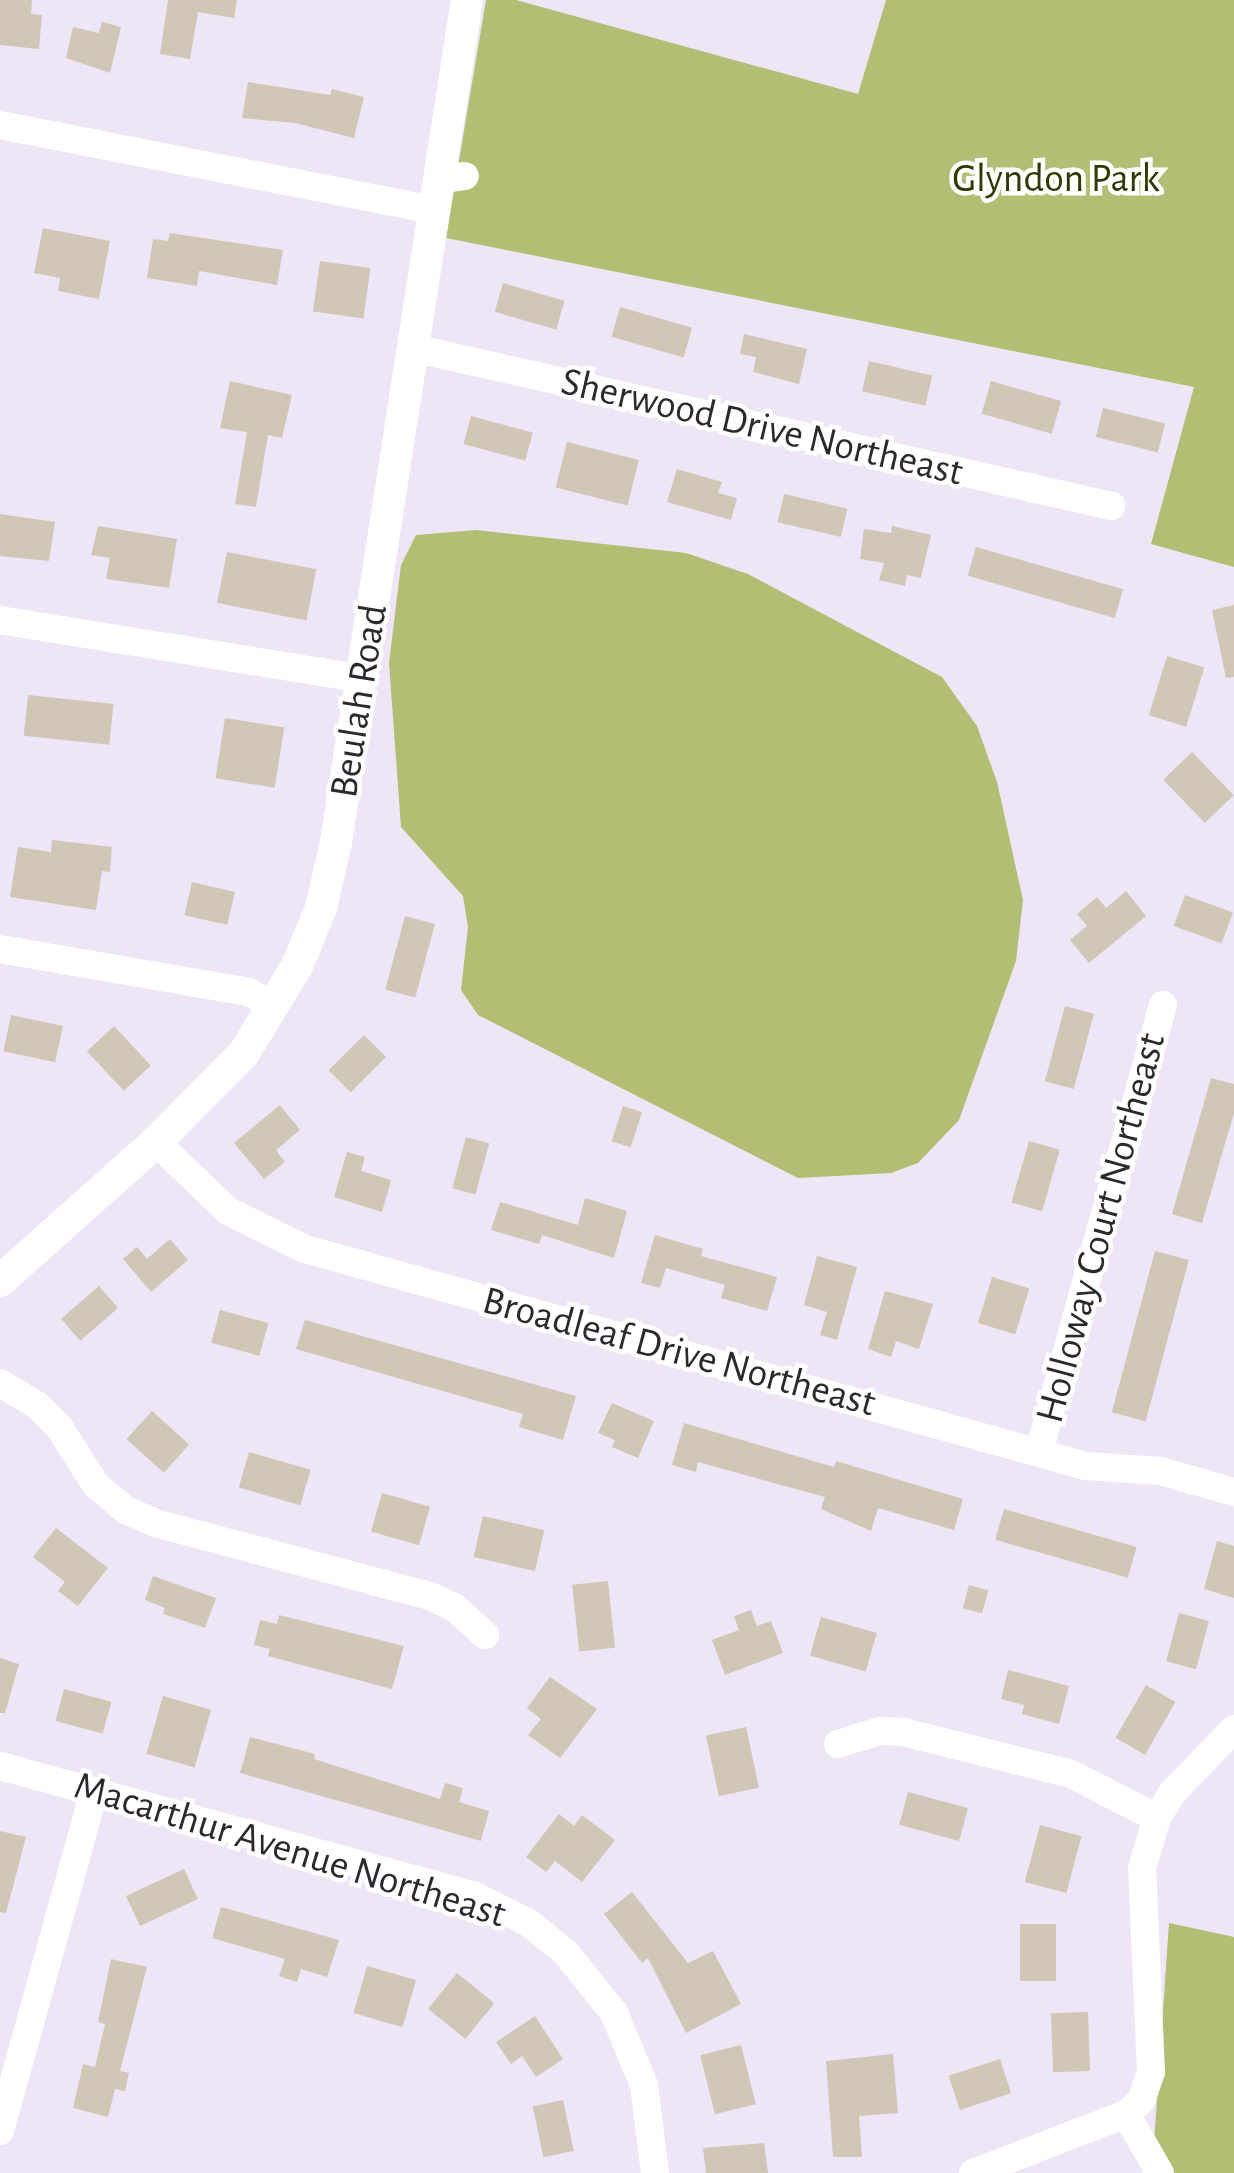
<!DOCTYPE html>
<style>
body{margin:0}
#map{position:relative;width:1234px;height:2173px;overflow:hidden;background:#eee5f6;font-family:"Alegreya Sans",sans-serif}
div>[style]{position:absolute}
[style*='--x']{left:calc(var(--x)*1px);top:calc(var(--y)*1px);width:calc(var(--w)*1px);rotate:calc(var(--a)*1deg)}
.green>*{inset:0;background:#b2be74}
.building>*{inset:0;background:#d1c7b7;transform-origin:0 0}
.minor>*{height:28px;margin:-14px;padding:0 14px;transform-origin:14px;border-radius:14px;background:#fff}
.major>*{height:32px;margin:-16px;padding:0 16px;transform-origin:16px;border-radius:16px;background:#fff}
span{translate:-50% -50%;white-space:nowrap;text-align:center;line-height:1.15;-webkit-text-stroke:9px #fff;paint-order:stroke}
.park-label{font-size:40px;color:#323800}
.street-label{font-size:40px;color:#2b282e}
</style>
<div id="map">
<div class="green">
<div style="clip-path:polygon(486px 0,516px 0,858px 94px,886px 0,1234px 0,1234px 567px,1151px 544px,1194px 387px,446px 238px)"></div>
<div style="clip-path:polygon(476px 530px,686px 553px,748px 574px,942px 677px,977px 726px,997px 782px,1023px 900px,1016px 961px,959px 1120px,918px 1163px,891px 1173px,798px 1178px,478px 1015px,461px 990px,468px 927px,463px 896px,401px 827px,389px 663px,401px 565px,416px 535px)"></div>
<div style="clip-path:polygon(1169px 1923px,1234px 1937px,1234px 2173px,1152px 2173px)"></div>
</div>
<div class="building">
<div style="clip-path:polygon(0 0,32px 0,31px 14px,42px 15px,39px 49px,0 45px)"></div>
<div style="clip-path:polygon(168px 0,237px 0,234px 18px,198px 12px,190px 59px,160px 54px)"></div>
<div style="clip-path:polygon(102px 22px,121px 27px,110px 73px,66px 58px,73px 27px,99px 33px)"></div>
<div style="clip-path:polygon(248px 82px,330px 95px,332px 89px,364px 97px,354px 138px,295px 123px,242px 118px)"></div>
<div style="clip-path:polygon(43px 228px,110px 241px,99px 299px,58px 291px,60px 278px,34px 273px)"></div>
<div style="clip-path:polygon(170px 233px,283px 250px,277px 285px,199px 271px,197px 286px,147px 278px,153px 239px,168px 241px)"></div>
<div style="left:320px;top:261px;width:51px;height:51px;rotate:8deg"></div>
<div style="left:503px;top:283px;width:64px;height:30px;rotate:16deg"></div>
<div style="left:620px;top:307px;width:75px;height:31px;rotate:16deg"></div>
<div style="clip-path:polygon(744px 334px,807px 349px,799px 384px,753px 372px,756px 357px,740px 354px)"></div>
<div style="left:869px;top:361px;width:65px;height:31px;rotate:13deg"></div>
<div style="clip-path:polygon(230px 381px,292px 395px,282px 438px,268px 435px,256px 507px,235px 504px,247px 432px,220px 428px)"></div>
<div style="left:991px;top:381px;width:73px;height:34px;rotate:16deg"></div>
<div style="left:1103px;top:408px;width:64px;height:30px;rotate:14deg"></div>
<div style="left:471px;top:416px;width:64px;height:29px;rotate:15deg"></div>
<div style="left:567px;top:442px;width:74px;height:47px;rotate:14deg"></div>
<div style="clip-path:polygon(677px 469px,722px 482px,718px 493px,737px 498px,731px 520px,667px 502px)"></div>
<div style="left:784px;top:494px;width:65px;height:29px;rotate:13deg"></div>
<div style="clip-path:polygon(0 514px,55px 522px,49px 561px,0 556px)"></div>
<div style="clip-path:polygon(98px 526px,177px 539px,169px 588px,106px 579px,110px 558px,91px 555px)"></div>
<div style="clip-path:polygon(892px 526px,931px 535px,921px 578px,907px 575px,905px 586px,879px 580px,884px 563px,860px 559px,864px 529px,891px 533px)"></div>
<div style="left:976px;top:547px;width:153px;height:30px;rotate:16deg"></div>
<div style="left:227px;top:552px;width:91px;height:52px;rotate:11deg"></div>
<div style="clip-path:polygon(1234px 605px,1234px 677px,1226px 678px,1212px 610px)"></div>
<div style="left:1167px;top:656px;width:39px;height:62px;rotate:17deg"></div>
<div style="left:28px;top:695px;width:86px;height:41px;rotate:6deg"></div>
<div style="left:225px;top:718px;width:60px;height:61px;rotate:9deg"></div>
<div style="left:1192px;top:752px;width:60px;height:40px;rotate:46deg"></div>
<div style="clip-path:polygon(52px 840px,112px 847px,110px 872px,102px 871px,96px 910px,10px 897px,18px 847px,51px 852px)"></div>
<div style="left:192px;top:882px;width:44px;height:34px;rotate:13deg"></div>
<div style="clip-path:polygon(1126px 891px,1146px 916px,1089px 963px,1070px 940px,1087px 926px,1077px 914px,1097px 897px,1106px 908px)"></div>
<div style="left:1185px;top:895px;width:51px;height:33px;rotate:20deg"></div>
<div style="left:405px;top:916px;width:31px;height:76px;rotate:15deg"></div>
<div style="left:1065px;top:1006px;width:30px;height:78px;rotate:15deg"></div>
<div style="left:11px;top:1015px;width:53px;height:37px;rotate:12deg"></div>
<div style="left:114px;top:1026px;width:54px;height:37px;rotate:47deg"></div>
<div style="left:364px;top:1035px;width:31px;height:50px;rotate:45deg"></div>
<div style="clip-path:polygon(1211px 1078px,1234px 1084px,1234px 1113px,1202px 1223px,1172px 1214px)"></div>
<div style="clip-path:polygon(280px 1105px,300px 1130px,276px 1150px,285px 1162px,264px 1179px,234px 1143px)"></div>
<div style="left:623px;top:1106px;width:20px;height:37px;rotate:18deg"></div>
<div style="left:466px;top:1137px;width:24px;height:53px;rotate:15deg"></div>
<div style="left:1029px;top:1141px;width:32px;height:64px;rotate:16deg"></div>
<div style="clip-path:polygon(347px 1152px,365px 1157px,361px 1171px,391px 1180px,382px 1212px,334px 1197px)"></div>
<div style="clip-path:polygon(585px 1198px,627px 1211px,614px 1258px,542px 1235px,539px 1244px,491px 1230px,500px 1202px,578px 1225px)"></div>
<div style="clip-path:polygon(655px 1235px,703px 1249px,701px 1256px,777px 1277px,767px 1311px,721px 1298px,725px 1285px,666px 1268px,660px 1288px,641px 1283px)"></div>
<div style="clip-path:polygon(170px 1239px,188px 1260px,151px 1292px,123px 1259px,137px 1247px,147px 1259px)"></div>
<div style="left:1155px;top:1251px;width:35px;height:167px;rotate:15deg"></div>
<div style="clip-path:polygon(817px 1256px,857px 1267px,837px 1340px,820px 1335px,827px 1312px,804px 1305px)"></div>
<div style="left:992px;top:1277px;width:39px;height:48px;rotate:17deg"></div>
<div style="left:99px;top:1286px;width:29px;height:50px;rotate:49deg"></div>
<div style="clip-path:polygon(885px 1291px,933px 1304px,919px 1349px,896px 1341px,891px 1357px,868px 1349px)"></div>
<div style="left:220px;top:1310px;width:50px;height:34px;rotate:15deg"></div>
<div style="clip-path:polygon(305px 1320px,576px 1396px,563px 1440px,519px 1427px,523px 1414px,296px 1349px)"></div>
<div style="clip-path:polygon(612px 1403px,654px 1421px,638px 1458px,612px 1447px,615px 1440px,598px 1433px)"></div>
<div style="left:152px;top:1411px;width:50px;height:38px;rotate:42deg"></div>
<div style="clip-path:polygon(684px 1423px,834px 1467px,836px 1461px,963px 1499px,954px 1530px,878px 1508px,871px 1531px,821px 1509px,825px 1497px,698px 1462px,696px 1472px,672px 1465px)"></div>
<div style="left:249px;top:1452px;width:64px;height:37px;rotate:16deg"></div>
<div style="left:382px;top:1493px;width:50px;height:40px;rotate:16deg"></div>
<div style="left:1004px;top:1509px;width:138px;height:32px;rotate:16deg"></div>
<div style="left:483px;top:1516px;width:63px;height:42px;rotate:13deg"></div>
<div style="clip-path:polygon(56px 1528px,108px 1568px,78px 1606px,58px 1591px,65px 1582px,33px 1557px)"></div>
<div style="clip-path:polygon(1217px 1541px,1234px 1546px,1234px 1598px,1204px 1589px)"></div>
<div style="clip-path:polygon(153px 1576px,216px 1598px,205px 1628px,163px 1614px,165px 1608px,145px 1600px)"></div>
<div style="left:608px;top:1581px;width:67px;height:36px;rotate:84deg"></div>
<div style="left:969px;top:1585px;width:20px;height:24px;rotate:15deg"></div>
<div style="clip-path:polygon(751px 1610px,757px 1626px,771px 1621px,783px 1653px,725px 1675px,712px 1640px,739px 1630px,734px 1616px)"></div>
<div style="left:1179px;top:1613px;width:31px;height:50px;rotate:15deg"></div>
<div style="clip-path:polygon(279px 1615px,404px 1646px,392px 1689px,268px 1656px,270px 1649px,254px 1645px,260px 1620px,277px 1624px)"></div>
<div style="left:821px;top:1617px;width:58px;height:40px;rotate:16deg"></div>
<div style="clip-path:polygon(0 1658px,19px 1664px,5px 1713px,0 1713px)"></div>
<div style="clip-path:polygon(1008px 1670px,1069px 1686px,1059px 1724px,1022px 1714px,1024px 1705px,1001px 1699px)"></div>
<div style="clip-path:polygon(550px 1677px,597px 1709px,560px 1758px,528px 1735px,541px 1719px,527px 1708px)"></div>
<div style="left:1146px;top:1685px;width:34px;height:61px;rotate:30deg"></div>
<div style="left:64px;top:1689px;width:49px;height:33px;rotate:15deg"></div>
<div style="left:163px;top:1696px;width:50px;height:60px;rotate:16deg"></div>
<div style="left:746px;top:1727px;width:62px;height:41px;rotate:78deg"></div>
<div style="clip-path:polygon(250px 1737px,315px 1754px,314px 1759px,440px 1799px,445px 1783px,463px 1788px,459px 1802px,489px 1811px,481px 1841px,240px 1773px)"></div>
<div style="left:908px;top:1792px;width:62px;height:34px;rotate:15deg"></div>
<div style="clip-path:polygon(559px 1814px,574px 1826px,582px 1815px,615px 1840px,582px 1882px,555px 1861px,546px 1872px,526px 1857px)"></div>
<div style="left:1040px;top:1825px;width:43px;height:59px;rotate:15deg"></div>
<div style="clip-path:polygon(0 1831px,26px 1837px,6px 1913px,0 1912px)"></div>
<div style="left:184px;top:1869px;width:33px;height:64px;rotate:65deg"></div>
<div style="clip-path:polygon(632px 1892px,688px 1963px,713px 1951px,741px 2004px,686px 2033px,648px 1958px,642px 1963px,604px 1914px)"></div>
<div style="clip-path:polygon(221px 1907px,339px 1940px,327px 1977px,301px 1969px,297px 1982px,279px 1976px,285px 1959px,212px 1938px)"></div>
<div style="left:1020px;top:1924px;width:36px;height:57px"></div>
<div style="clip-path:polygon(111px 1959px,147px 1967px,120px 2071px,129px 2073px,125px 2091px,115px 2089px,108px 2117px,73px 2108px,83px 2064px,95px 2067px,105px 2024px,98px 2022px)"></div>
<div style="left:367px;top:1966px;width:51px;height:49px;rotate:16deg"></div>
<div style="left:457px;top:1973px;width:48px;height:46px;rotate:39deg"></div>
<div style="left:1088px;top:2012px;width:59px;height:37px;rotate:88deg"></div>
<div style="clip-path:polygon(535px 2016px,563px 2059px,536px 2077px,522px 2056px,511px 2064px,496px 2042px)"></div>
<div style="left:741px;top:2045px;width:61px;height:42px;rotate:76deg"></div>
<div style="clip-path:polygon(893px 2054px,898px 2113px,859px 2116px,862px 2157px,833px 2157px,826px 2061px)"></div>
<div style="left:1000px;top:2059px;width:36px;height:54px;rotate:72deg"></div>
<div style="left:563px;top:2100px;width:52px;height:31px;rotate:78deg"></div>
<div style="clip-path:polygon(764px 2143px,768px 2173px,706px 2173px,703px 2148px)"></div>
</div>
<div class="minor">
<div style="--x:0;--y:125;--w:443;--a:11.1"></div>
<div style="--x:439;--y:180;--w:26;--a:-9"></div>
<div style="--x:413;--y:348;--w:716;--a:12.75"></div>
<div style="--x:0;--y:620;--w:368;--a:9.2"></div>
<div style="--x:0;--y:949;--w:252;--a:9.8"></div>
<div style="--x:248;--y:992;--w:30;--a:27"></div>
<div style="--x:156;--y:1142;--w:100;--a:43.8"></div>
<div style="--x:228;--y:1211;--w:86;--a:26.3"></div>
<div style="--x:305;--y:1249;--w:811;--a:15.53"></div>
<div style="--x:1086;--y:1466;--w:74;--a:3.9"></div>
<div style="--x:1160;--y:1471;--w:77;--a:15.8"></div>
<div style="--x:0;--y:1383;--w:44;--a:31.2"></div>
<div style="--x:38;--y:1406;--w:30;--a:45"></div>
<div style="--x:59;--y:1427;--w:69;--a:57.5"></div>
<div style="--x:96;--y:1485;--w:39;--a:40"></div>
<div style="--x:126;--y:1510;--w:32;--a:24"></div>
<div style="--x:155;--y:1523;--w:285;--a:14.9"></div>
<div style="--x:430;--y:1596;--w:26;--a:25"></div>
<div style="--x:454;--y:1607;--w:42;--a:42.1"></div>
<div style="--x:1039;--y:1452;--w:464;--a:-74.5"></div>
<div style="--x:838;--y:1744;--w:44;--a:-17.2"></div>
<div style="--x:880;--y:1731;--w:23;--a:2"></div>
<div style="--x:903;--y:1732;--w:173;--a:14"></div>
<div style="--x:1071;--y:1774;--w:97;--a:27.1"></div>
<div style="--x:0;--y:1766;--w:492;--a:15.3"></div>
<div style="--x:475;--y:1896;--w:60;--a:26.6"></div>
<div style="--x:529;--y:1923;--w:48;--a:39"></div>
<div style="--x:566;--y:1953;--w:77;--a:51.3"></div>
<div style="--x:614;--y:2013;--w:78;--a:67.4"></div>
<div style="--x:644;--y:2085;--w:89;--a:82.9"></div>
<div style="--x:0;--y:2131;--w:353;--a:-74.5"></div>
<div style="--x:973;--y:2173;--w:164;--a:-21.1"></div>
<div style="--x:1160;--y:2173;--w:68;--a:-120"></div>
<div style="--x:1126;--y:2114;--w:20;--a:-41"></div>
<div style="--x:1141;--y:2101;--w:31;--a:-71"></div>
<div style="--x:1151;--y:2072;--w:204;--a:-92.5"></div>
<div style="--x:1142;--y:1868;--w:52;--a:-73.3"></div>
<div style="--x:1157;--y:1818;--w:29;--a:-59"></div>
<div style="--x:1172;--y:1793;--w:89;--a:-45.9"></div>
</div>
<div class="major">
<div style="--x:0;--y:1281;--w:209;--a:-41.7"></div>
<div style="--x:156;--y:1142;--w:125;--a:-45.3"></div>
<div style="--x:244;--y:1053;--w:102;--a:-58.7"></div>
<div style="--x:297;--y:966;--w:63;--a:-67.5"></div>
<div style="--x:321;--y:908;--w:68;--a:-77.2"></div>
<div style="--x:336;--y:842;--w:852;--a:-81.16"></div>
</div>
<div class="park-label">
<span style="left:1056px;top:179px">Glyndon Park</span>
</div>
<div class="street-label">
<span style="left:762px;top:427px;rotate:13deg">Sherwood Drive Northeast</span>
<span style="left:359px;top:701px;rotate:-81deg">Beulah Road</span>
<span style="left:1101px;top:1228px;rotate:-75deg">Holloway Court Northeast</span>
<span style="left:679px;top:1352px;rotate:15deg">Broadleaf Drive Northeast</span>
<span style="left:290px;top:1850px;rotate:17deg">Macarthur Avenue Northeast</span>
</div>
</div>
